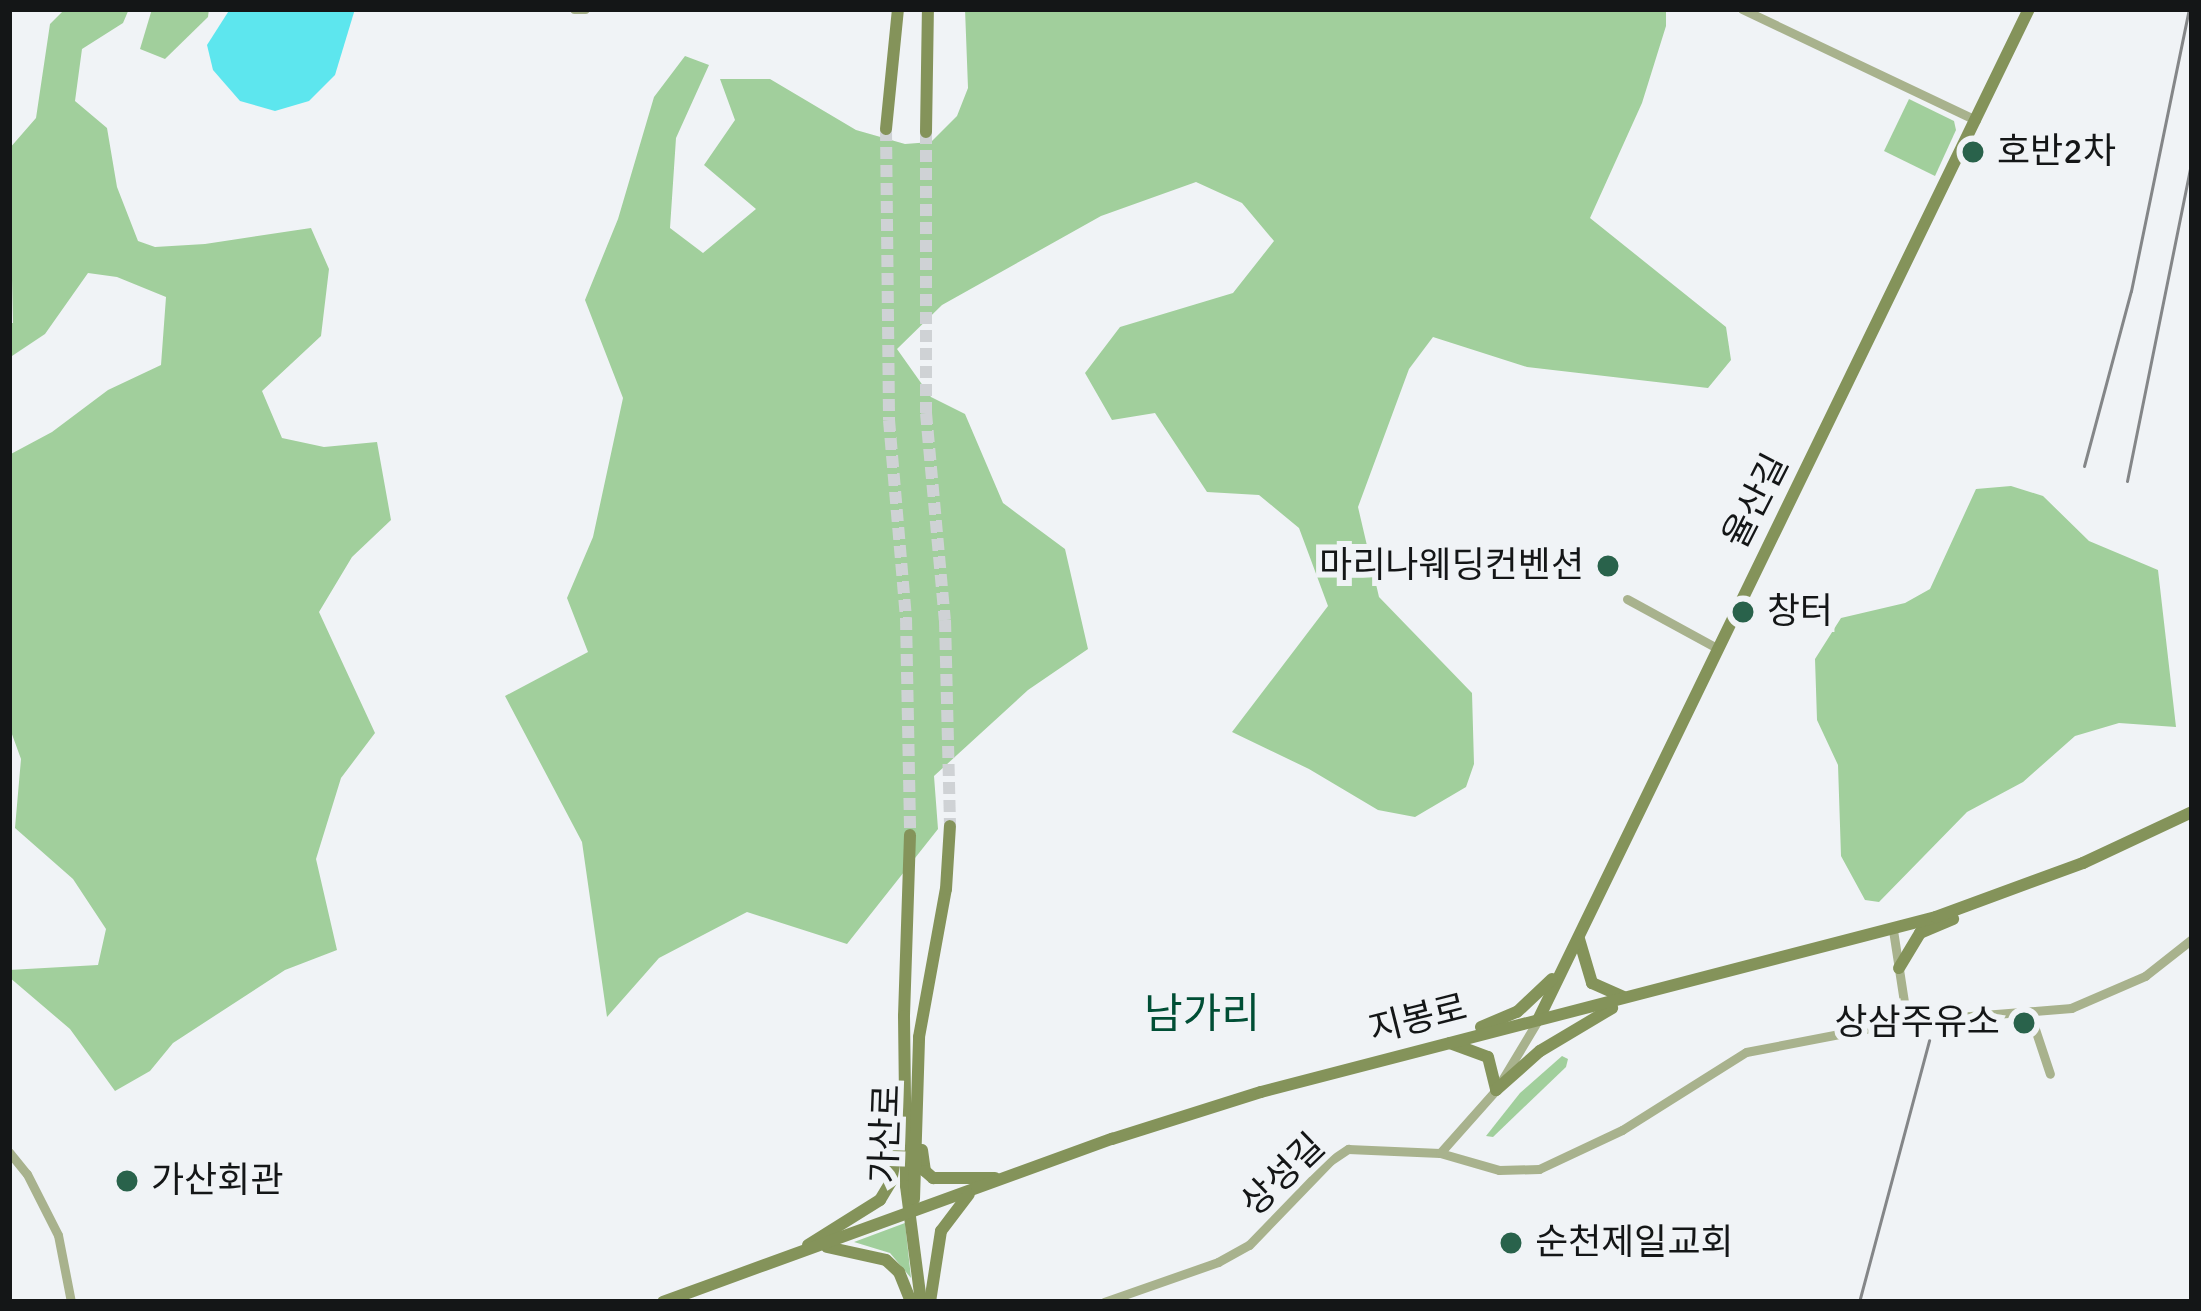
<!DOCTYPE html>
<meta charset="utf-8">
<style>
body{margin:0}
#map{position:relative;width:2201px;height:1311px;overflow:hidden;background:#f0f3f6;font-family:Signika,"Noto Sans KR",sans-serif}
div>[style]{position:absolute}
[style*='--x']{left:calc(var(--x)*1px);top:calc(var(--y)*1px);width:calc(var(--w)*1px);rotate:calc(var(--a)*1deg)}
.green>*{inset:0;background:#a1cf9c}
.water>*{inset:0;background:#5de6ee}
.secondary-tunnel>*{height:12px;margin-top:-6px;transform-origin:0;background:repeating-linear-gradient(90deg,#cfd2d5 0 12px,transparent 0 18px)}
.street>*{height:9px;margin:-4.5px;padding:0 4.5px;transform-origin:4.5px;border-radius:4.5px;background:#a8b28d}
.secondary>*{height:12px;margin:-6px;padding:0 6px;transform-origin:6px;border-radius:6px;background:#84935a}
.rail>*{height:3px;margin:-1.5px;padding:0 1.5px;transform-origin:1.5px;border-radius:1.5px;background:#848688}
.dots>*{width:33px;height:33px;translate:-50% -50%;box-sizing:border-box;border:6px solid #f0f3f6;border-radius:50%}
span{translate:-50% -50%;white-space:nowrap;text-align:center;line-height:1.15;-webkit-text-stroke:12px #f0f3f6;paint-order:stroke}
.poi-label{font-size:36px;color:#141617}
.left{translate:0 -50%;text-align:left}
.right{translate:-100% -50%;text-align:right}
.street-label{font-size:36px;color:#141617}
.quarter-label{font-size:42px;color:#004e35}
.frame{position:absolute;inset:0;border:12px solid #141617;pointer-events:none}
</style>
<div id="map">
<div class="green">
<div style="clip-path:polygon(65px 9px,129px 9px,123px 23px,82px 49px,75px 101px,107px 128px,117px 187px,138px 241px,155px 247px,205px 244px,311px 228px,329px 269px,321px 336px,262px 391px,282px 438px,324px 447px,377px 442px,391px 520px,352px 557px,319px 612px,375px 733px,341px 778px,316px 859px,337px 950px,285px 970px,173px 1043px,150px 1071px,115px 1091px,70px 1029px,9px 977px,9px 970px,98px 965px,106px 929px,73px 879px,15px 828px,21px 759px,9px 726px,9px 455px,52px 432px,108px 390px,161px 365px,166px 297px,117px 277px,88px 273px,45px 334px,9px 358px,9px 323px,13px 323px,9px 149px,36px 118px,50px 24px)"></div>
<div style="clip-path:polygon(152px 9px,209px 9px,208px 17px,165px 59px,140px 49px)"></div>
<div style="clip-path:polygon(965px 9px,1666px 9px,1666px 26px,1642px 103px,1590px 218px,1726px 327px,1731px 360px,1708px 388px,1527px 367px,1433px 337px,1409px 369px,1358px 507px,1379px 597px,1472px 693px,1474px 764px,1466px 787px,1415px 817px,1378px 810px,1309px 769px,1232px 732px,1328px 606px,1299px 528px,1259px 495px,1207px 492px,1155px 413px,1112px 420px,1085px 373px,1120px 327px,1233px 293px,1274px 241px,1242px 203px,1196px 182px,1101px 216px,942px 305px,897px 349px,931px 397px,965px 414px,1003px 503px,1065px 549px,1088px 649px,1028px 690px,934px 776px,938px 829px,847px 944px,747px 912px,659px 958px,607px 1017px,582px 842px,505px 696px,588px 652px,567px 598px,593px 537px,623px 398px,585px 300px,618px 219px,654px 97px,685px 56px,709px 65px,676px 138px,670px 228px,703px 253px,756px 209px,704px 165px,735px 120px,720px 79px,770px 79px,856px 130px,905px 144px,931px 142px,957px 116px,968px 88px)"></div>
<div style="clip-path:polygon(1909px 99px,1954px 121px,1956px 130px,1935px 176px,1884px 151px)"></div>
<div style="clip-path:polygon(2011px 486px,2043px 496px,2089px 541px,2158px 570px,2176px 727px,2119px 723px,2075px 736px,2023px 782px,1967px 812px,1879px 902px,1865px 900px,1841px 856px,1838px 765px,1817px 720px,1815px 659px,1841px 618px,1905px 603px,1930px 589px,1976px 489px)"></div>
<div style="clip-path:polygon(1562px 1056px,1568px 1059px,1566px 1067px,1493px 1137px,1486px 1136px,1520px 1093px)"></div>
<div style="clip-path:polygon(905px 1223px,911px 1278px,890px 1253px,854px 1242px)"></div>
</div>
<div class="water">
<div style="clip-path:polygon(230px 9px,355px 9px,335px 75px,309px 101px,275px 111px,240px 101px,213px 70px,207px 45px)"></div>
</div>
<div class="secondary-tunnel">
<div style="--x:886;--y:129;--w:291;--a:89.4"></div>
<div style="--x:889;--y:420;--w:199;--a:85.1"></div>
<div style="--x:906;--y:618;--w:217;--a:88.9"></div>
<div style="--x:926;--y:132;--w:281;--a:90"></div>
<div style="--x:926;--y:413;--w:208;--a:84.8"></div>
<div style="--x:945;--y:620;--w:206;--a:88.6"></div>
</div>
<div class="street">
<div style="--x:574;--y:9;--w:11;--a:0"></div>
<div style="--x:1742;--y:9;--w:259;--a:25.4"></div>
<div style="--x:1627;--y:599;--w:102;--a:28.6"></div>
<div style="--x:1893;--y:930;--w:92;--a:81.3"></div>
<div style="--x:2030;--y:1014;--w:63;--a:71.6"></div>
<div style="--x:9;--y:1152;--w:28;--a:51"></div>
<div style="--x:27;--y:1174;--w:68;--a:63.1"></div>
<div style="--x:58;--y:1235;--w:68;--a:79"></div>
<div style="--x:1440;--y:1153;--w:84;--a:-48.4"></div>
<div style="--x:1496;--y:1090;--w:82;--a:-59"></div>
<div style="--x:1104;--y:1302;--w:121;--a:-19.3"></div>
<div style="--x:1218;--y:1262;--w:35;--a:-29"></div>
<div style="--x:1249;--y:1245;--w:117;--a:-46"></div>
<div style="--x:1330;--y:1161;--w:22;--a:-34"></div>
<div style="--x:1348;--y:1149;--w:92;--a:2.5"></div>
<div style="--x:1440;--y:1153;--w:61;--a:16.1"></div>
<div style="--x:1499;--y:1170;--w:40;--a:-1.4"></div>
<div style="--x:1539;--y:1169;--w:92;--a:-25.2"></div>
<div style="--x:1622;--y:1130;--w:146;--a:-32.2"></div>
<div style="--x:1746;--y:1052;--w:164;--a:-10.9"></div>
<div style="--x:1907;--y:1021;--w:165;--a:-4.5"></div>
<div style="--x:2071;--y:1008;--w:81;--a:-23.4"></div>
<div style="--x:2145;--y:976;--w:60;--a:-38.2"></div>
</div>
<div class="secondary">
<div style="--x:886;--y:129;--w:121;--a:-84.3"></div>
<div style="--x:926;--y:132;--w:123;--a:-89.1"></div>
<div style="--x:910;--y:835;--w:181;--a:91.9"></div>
<div style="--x:904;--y:1016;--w:170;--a:89.3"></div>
<div style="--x:906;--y:1186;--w:117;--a:82.6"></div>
<div style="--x:1579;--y:939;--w:46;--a:73.5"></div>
<div style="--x:1592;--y:983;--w:34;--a:24"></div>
<div style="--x:1899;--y:968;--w:41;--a:-59"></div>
<div style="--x:1920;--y:933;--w:36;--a:-23"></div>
<div style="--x:1538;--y:1020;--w:1124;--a:-64.1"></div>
<div style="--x:1481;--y:1027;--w:39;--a:-23"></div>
<div style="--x:1517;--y:1012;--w:48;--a:-43.3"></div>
<div style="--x:1450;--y:1043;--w:40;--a:20.2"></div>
<div style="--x:1488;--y:1057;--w:34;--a:76"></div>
<div style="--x:1496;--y:1090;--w:59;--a:-41.6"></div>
<div style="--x:1540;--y:1051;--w:84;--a:-30.8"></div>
<div style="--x:922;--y:1150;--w:21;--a:82"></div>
<div style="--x:925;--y:1171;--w:11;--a:41"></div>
<div style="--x:933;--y:1178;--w:62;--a:0"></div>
<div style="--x:914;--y:1199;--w:162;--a:-88.2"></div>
<div style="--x:919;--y:1037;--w:150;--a:-79.7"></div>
<div style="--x:946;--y:889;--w:63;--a:-86.4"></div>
<div style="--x:808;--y:1245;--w:85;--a:-32"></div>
<div style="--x:880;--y:1200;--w:21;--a:-59"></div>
<div style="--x:891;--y:1182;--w:47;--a:-80.1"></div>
<div style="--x:827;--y:1247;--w:60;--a:12.4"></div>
<div style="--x:886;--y:1260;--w:18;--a:43"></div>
<div style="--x:899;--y:1272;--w:32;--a:68"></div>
<div style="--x:663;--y:1302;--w:478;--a:-20"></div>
<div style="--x:1112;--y:1139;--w:156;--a:-17.5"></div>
<div style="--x:1261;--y:1092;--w:697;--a:-14.53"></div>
<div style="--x:1936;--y:917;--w:157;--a:-20.2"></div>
<div style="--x:2083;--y:863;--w:120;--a:-25.1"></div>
<div style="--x:930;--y:1302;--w:72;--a:-81.2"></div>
<div style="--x:941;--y:1231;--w:46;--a:-52.9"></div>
</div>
<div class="rail">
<div style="--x:2084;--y:466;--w:181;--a:-75"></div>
<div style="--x:2131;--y:291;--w:288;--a:-78.4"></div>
<div style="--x:2127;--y:481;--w:329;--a:-78.6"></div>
<div style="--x:1859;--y:1302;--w:271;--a:-75"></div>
</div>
<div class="dots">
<div style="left:1973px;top:152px;background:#29624b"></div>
<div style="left:1608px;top:566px;background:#29624b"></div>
<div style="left:1743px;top:612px;background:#29624b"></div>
<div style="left:2024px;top:1023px;background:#29624b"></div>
<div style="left:127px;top:1181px;background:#29624b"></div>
<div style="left:1511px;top:1243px;background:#29624b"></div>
</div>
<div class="poi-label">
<span class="left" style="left:1997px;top:152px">호반2차</span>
<span class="right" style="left:1584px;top:566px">마리나웨딩컨벤션</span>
<span class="left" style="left:1767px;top:612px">창터</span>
<span class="right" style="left:2000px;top:1023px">상삼주유소</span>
<span class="left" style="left:151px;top:1181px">가산회관</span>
<span class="left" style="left:1535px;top:1243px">순천제일교회</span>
</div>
<div class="street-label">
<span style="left:1756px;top:501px;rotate:-63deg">율산길</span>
<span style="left:1418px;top:1019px;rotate:-14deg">지봉로</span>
<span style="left:886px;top:1134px;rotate:-88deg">가산로</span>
<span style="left:1283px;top:1175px;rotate:-44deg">상성길</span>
</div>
<div class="quarter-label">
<span style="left:1202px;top:1015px">남가리</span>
</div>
<div class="frame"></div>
</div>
